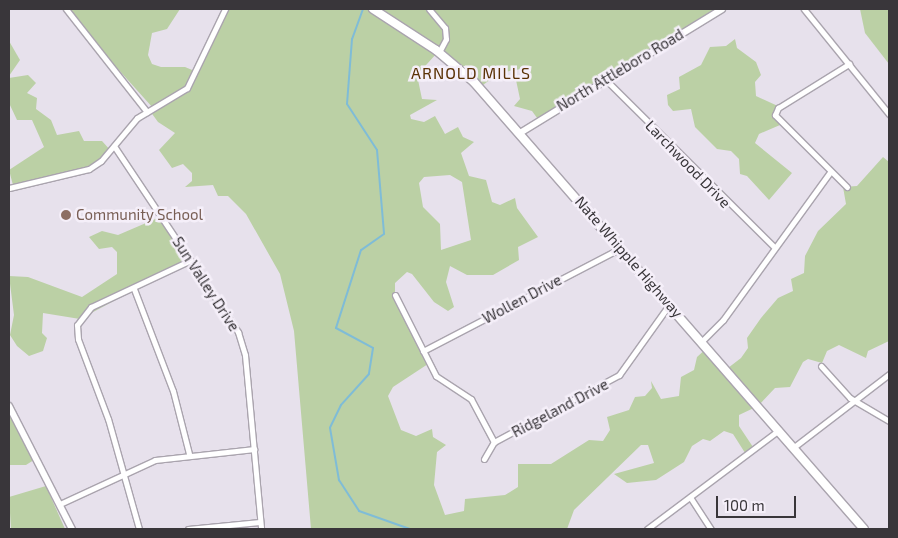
<!DOCTYPE html>
<style>
body{margin:0}
#map{position:relative;width:898px;height:538px;overflow:hidden;background:#e7e1ec;font-family:"Exo 2",sans-serif}
div>[style]{position:absolute}
[style*='--x']{left:calc(var(--x)*1px);top:calc(var(--y)*1px);width:calc(var(--w)*1px);rotate:calc(var(--a)*1deg)}
.green>*{inset:0;background:#bbd0a5}
.stream>*{height:2px;margin:-1px;padding:0 1px;transform-origin:1px;border-radius:1px;background:#7fbcd7}
.roads{filter:drop-shadow(1px 0 #aaa4ae) drop-shadow(-1px 0 #aaa4ae) drop-shadow(0 1px #aaa4ae) drop-shadow(0 -1px #aaa4ae)}
.minor>*{height:5px;margin:-2.5px;padding:0 2.5px;transform-origin:2.5px;border-radius:2.5px;background:#fff}
.tertiary>*{height:6px;margin:-3px;padding:0 3px;transform-origin:3px;border-radius:3px;background:#fff}
.secondary>*{height:8px;margin:-4px;padding:0 4px;transform-origin:4px;border-radius:4px;background:#fff}
.dots>*{width:14px;height:14px;translate:-50% -50%;box-sizing:border-box;border:2px solid #f5eff9;border-radius:50%}
span{translate:-50% -50%;white-space:nowrap;text-align:center;line-height:1.15;-webkit-text-stroke:5px #f5eff9;paint-order:stroke}
.street-label{font-size:15px;color:#39363a}
.education-label{font-size:15px;color:#785e54}
.left{translate:0 -50%;text-align:left}
.neighbourhood-label{font-size:16px;color:#5a3105;letter-spacing:1px}
.frame{position:absolute;inset:0;border:10px solid #39363a;pointer-events:none}
.scale{position:absolute;left:716px;top:496px;width:80px;height:22px;box-sizing:border-box;border:2px solid #39363a;border-top:0;padding-left:6px;font-size:15px;line-height:18px;white-space:nowrap;color:#39363a;-webkit-text-stroke:4px #f5eff9;paint-order:stroke}
</style>
<div id="map">
<div class="green">
<div style="clip-path:polygon(evenodd,64px 9px,180px 9px,167px 29px,152px 33px,148px 55px,152px 64px,161px 67px,185px 67px,197px 72px,224px 9px,724px 9px,540px 122px,532px 111px,514px 106px,520px 99px,516px 80px,523px 75px,521px 69px,499px 73px,479px 88px,437px 53px,417px 75px,422px 99px,437px 100px,410px 115px,411px 119px,424px 122px,435px 116px,445px 134px,458px 127px,463px 137px,474px 142px,461px 153px,469px 176px,486px 180px,492px 202px,500px 205px,515px 198px,517px 208px,538px 237px,518px 247px,519px 260px,493px 275px,467px 275px,450px 266px,446px 282px,454px 307px,448px 311px,434px 302px,412px 274px,407px 272px,395px 283px,395px 296px,428px 364px,393px 387px,388px 396px,401px 430px,416px 436px,432px 429px,433px 437px,446px 445px,437px 452px,434px 485px,445px 515px,464px 511px,465px 499px,505px 495px,518px 487px,518px 464px,551px 464px,589px 440px,603px 441px,610px 430px,607px 417px,629px 410px,635px 397px,645px 396px,652px 388px,651px 381px,661px 399px,679px 396px,681px 377px,694px 370px,697px 357px,708px 347px,728px 368px,741px 358px,748px 348px,747px 338px,761px 318px,778px 298px,793px 291px,791px 279px,804px 273px,805px 256px,818px 231px,846px 204px,843px 187px,857px 186px,883px 157px,889px 162px,889px 341px,868px 351px,866px 358px,839px 345px,827px 351px,822px 363px,808px 359px,803px 362px,790px 387px,775px 388px,758px 406px,739px 415px,739px 426px,755px 450px,747px 456px,733px 434px,724px 431px,710px 441px,703px 439px,692px 446px,684px 462px,656px 480px,627px 483px,614px 474px,654px 463px,648px 445px,641px 445px,574px 510px,567px 529px,311px 529px,294px 331px,280px 274px,246px 214px,228px 196px,218px 196px,213px 185px,185px 187px,192px 181px,192px 173px,183px 164px,172px 168px,159px 150px,175px 133px,158px 122px,150px 111px,153px 108px,64px 9px,450px 175px,462px 182px,471px 240px,441px 250px,440px 224px,423px 207px,419px 183px,424px 177px,450px 175px)"></div>
<div style="clip-path:polygon(860px 9px,889px 9px,889px 64px,865px 33px)"></div>
<div style="clip-path:polygon(735px 39px,737px 48px,756px 62px,761px 75px,755px 82px,756px 96px,780px 107px,780px 125px,759px 134px,755px 143px,792px 173px,769px 200px,747px 176px,740px 174px,739px 159px,731px 151px,717px 149px,695px 127px,691px 109px,673px 111px,668px 105px,667px 95px,680px 89px,679px 77px,701px 65px,710px 47px,726px 46px)"></div>
<div style="clip-path:polygon(9px 41px,20px 60px,9px 76px)"></div>
<div style="clip-path:polygon(28px 75px,36px 83px,27px 93px,37px 98px,36px 109px,51px 120px,57px 135px,79px 131px,84px 141px,102px 141px,111px 151px,95px 167px,14px 189px,9px 170px,44px 147px,32px 120px,17px 120px,9px 103px,9px 78px)"></div>
<div style="clip-path:polygon(160px 217px,189px 261px,80px 319px,43px 313px,42px 333px,47px 338px,43px 351px,29px 356px,17px 346px,10px 335px,14px 315px,9px 276px,28px 277px,82px 297px,117px 274px,117px 252px,112px 247px,99px 249px,89px 237px,102px 231px,118px 235px)"></div>
<div style="clip-path:polygon(9px 405px,37px 458px,26px 465px,9px 465px)"></div>
<div style="clip-path:polygon(46px 486px,65px 529px,11px 529px,9px 497px)"></div>
</div>
<div class="stream">
<div style="--x:363;--y:9;--w:32;--a:110"></div>
<div style="--x:352;--y:39;--w:65;--a:94.4"></div>
<div style="--x:347;--y:104;--w:55;--a:56.9"></div>
<div style="--x:377;--y:150;--w:84;--a:85.2"></div>
<div style="--x:384;--y:234;--w:28;--a:145"></div>
<div style="--x:361;--y:250;--w:82;--a:107.8"></div>
<div style="--x:336;--y:328;--w:42;--a:28.4"></div>
<div style="--x:373;--y:348;--w:26;--a:99"></div>
<div style="--x:369;--y:374;--w:42;--a:132.1"></div>
<div style="--x:341;--y:405;--w:25;--a:116"></div>
<div style="--x:330;--y:428;--w:53;--a:80.2"></div>
<div style="--x:339;--y:480;--w:37;--a:57"></div>
<div style="--x:359;--y:511;--w:54;--a:19.4"></div>
</div>
<div class="roads">
<div class="minor">
<div style="--x:66;--y:9;--w:131;--a:51.8"></div>
<div style="--x:429;--y:9;--w:25;--a:50"></div>
<div style="--x:445;--y:28;--w:11;--a:85"></div>
<div style="--x:446;--y:39;--w:15;--a:118"></div>
<div style="--x:804;--y:9;--w:135;--a:51"></div>
<div style="--x:605;--y:79;--w:237;--a:44.8"></div>
<div style="--x:114;--y:146;--w:224;--a:56.3"></div>
<div style="--x:238;--y:332;--w:24;--a:73"></div>
<div style="--x:245;--y:355;--w:175;--a:84.7"></div>
<div style="--x:847;--y:187;--w:102;--a:-135"></div>
<div style="--x:775;--y:115;--w:8;--a:-67"></div>
<div style="--x:778;--y:108;--w:84;--a:-31.8"></div>
<div style="--x:9;--y:188;--w:82;--a:-13.4"></div>
<div style="--x:89;--y:169;--w:14;--a:-34"></div>
<div style="--x:101;--y:161;--w:56;--a:-50.1"></div>
<div style="--x:137;--y:118;--w:58;--a:-31"></div>
<div style="--x:187;--y:88;--w:88;--a:-64.3"></div>
<div style="--x:134;--y:289;--w:109;--a:69.1"></div>
<div style="--x:173;--y:391;--w:65;--a:75.7"></div>
<div style="--x:395;--y:295;--w:91;--a:63.2"></div>
<div style="--x:436;--y:376;--w:42;--a:33.3"></div>
<div style="--x:471;--y:399;--w:49;--a:61.9"></div>
<div style="--x:702;--y:341;--w:30;--a:-45"></div>
<div style="--x:723;--y:320;--w:183;--a:-54.1"></div>
<div style="--x:423;--y:351;--w:223;--a:-27.5"></div>
<div style="--x:821;--y:366;--w:43;--a:47.8"></div>
<div style="--x:850;--y:398;--w:45;--a:30.5"></div>
<div style="--x:794;--y:447;--w:120;--a:-37.5"></div>
<div style="--x:484;--y:459;--w:20;--a:-60"></div>
<div style="--x:494;--y:442;--w:142;--a:-28.2"></div>
<div style="--x:619;--y:375;--w:86;--a:-54.5"></div>
<div style="--x:690;--y:497;--w:38;--a:57"></div>
<div style="--x:62;--y:503;--w:102;--a:-24.8"></div>
<div style="--x:155;--y:460;--w:100;--a:-6.3"></div>
<div style="--x:139;--y:529;--w:114;--a:-105.7"></div>
<div style="--x:108;--y:419;--w:85;--a:-110.6"></div>
<div style="--x:78;--y:339;--w:14;--a:-94"></div>
<div style="--x:77;--y:325;--w:23;--a:-52"></div>
<div style="--x:91;--y:307;--w:110;--a:-25.2"></div>
<div style="--x:188;--y:529;--w:72;--a:-5.6"></div>
<div style="--x:647;--y:529;--w:165;--a:-36.9"></div>
</div>
<div class="tertiary">
<div style="--x:520;--y:133;--w:237;--a:-31.5"></div>
<div style="--x:9;--y:406;--w:138;--a:62.9"></div>
</div>
<div class="secondary">
<div style="--x:373;--y:9;--w:75;--a:33.1"></div>
<div style="--x:436;--y:50;--w:50;--a:40.1"></div>
<div style="--x:474;--y:82;--w:593;--a:48.9"></div>
</div>
</div>
<div class="dots">
<div style="left:66px;top:215px;background:#8d6e63"></div>
</div>
<div class="street-label">
<span style="left:620px;top:70px;rotate:-31deg">North Attleboro Road</span>
<span style="left:688px;top:164px;rotate:46deg">Larchwood Drive</span>
<span style="left:629px;top:257px;rotate:49deg">Nate Whipple Highway</span>
<span style="left:206px;top:284px;rotate:57deg">Sun Valley Drive</span>
<span style="left:522px;top:299px;rotate:-28deg">Wollen Drive</span>
<span style="left:560px;top:408px;rotate:-28deg">Ridgeland Drive</span>
</div>
<div class="education-label">
<span class="left" style="left:76px;top:215px">Community School</span>
</div>
<div class="neighbourhood-label">
<span style="left:471px;top:73px">ARNOLD MILLS</span>
</div>
<div class="frame"></div>
<div class="scale">100 m</div>
</div>
